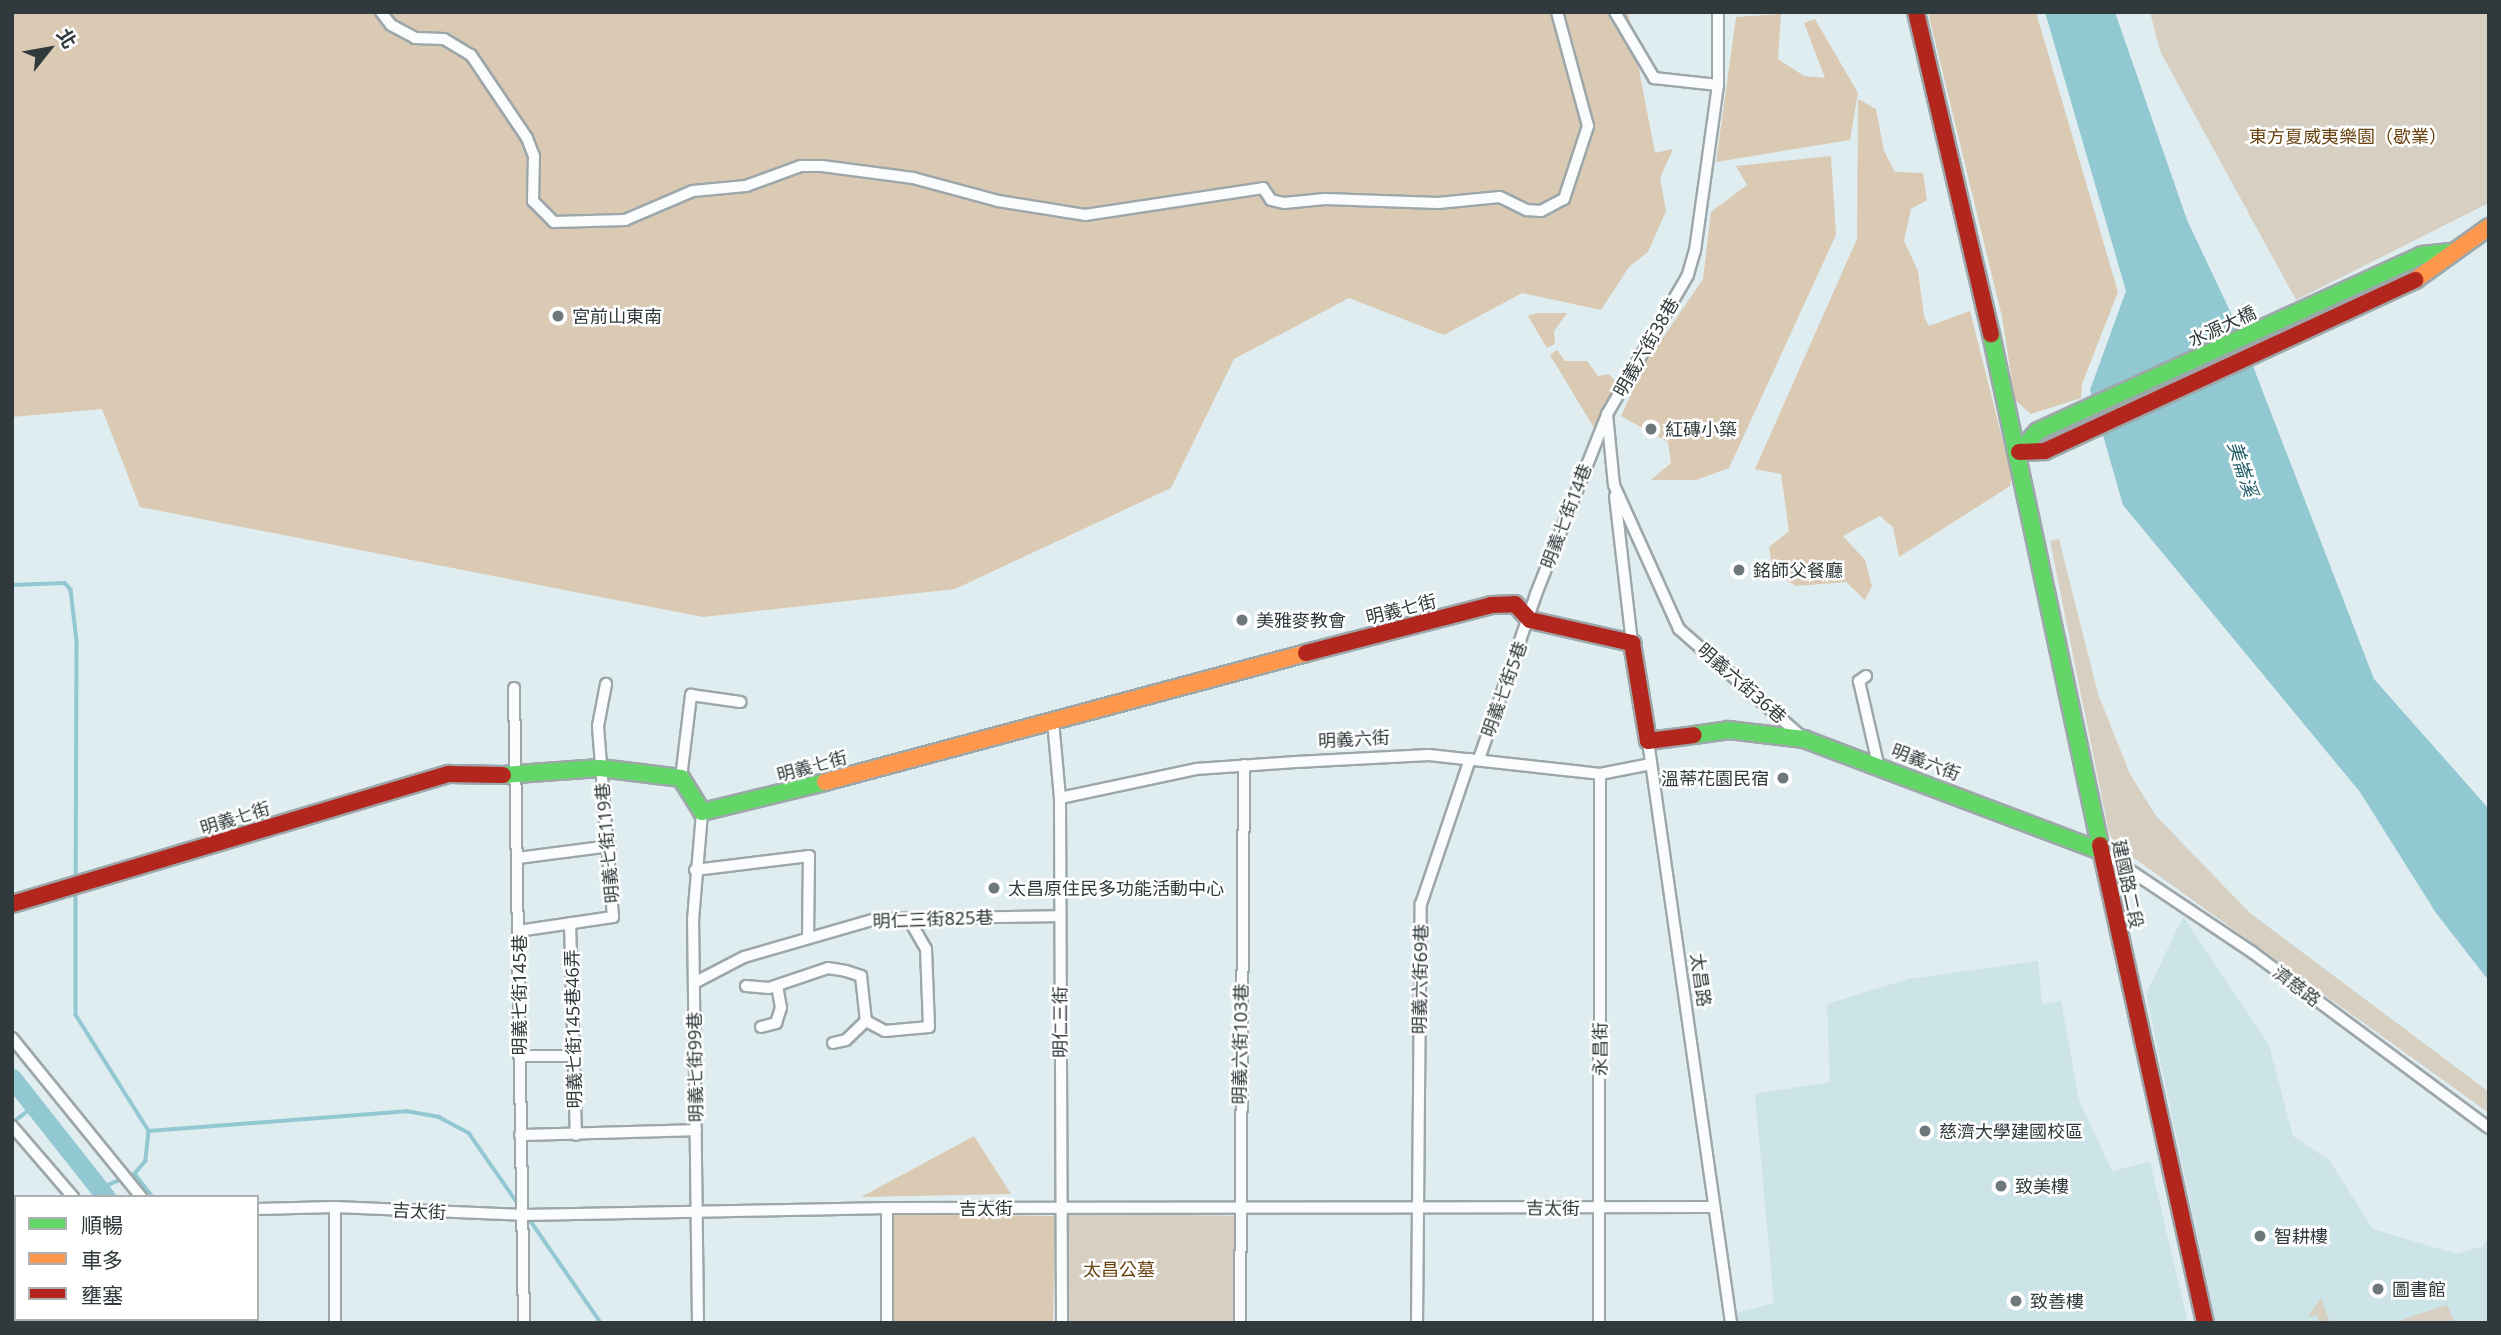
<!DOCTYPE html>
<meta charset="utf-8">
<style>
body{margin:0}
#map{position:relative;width:2501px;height:1335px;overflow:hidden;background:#e0edf0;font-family:"Noto Sans","Noto Sans TC",sans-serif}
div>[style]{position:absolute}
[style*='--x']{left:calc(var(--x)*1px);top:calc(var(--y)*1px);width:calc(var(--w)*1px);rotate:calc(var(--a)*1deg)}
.built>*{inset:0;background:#cce3e7}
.green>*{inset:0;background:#d7cfc2;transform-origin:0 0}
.forest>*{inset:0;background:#dacab4;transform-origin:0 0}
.water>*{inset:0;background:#92c8d1}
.stream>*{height:3.5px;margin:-1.75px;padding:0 1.75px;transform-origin:1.75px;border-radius:1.75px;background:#92c8d1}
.river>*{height:19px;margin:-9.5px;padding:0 9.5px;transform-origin:9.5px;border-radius:9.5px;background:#92c8d1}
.roads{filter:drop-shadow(2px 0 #9da7aa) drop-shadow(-2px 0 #9da7aa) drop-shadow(0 2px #9da7aa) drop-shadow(0 -2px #9da7aa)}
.street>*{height:10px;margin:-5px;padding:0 5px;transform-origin:5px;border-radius:5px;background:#fafcfd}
.fast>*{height:16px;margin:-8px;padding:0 8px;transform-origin:8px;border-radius:8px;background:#63d668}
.slow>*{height:16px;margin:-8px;padding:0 8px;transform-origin:8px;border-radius:8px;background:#ff974d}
.jam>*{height:16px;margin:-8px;padding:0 8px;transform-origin:8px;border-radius:8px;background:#b3261e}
.dots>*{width:19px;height:19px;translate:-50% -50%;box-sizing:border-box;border:4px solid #fff;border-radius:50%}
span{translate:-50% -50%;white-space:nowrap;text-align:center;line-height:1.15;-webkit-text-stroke:5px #fff;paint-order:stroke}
.park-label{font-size:18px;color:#694210}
.poi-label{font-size:18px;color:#30393b}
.left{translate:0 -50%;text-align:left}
.right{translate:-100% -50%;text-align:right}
.street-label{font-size:18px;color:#30393b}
.water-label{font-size:19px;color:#225e67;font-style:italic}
.frame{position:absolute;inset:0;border:14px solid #30393b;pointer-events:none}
.legend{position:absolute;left:14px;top:1195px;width:245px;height:126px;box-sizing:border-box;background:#fff;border:2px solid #acb0b1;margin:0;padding:9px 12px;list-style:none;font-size:21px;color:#30393b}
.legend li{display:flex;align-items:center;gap:14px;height:35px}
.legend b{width:35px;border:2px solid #acb0b1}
.north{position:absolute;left:14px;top:14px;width:70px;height:70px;-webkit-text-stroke:5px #fff;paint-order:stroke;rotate:59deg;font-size:19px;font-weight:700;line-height:28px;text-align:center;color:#30393b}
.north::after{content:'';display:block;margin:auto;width:24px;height:32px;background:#30393b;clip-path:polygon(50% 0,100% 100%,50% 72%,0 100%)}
</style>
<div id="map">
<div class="built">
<div style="clip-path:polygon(2183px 917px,2269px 1045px,2293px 1136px,2329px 1160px,2373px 1229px,2457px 1254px,2483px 1246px,2489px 1235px,2489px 1323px,2216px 1323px,2146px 994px)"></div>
<div style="clip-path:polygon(2038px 961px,2042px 1004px,2061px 1001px,2079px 1100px,2112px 1171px,2150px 1162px,2188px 1323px,1738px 1323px,1736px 1313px,1774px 1303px,1755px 1094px,1830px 1082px,1827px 1004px,1909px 979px)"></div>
</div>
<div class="green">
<div style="clip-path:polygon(2150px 12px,2489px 12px,2489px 203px,2296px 300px,2160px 51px)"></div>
<div style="clip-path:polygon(2059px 539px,2098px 694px,2130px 774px,2156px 816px,2250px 913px,2489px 1092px,2489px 1113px,2116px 845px,2109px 833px,2050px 541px)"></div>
<div style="left:1064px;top:1213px;width:177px;height:110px;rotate:1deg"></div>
<div style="clip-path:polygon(2321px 1298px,2330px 1323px,2320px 1323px,2317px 1315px,2308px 1317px)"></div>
<div style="clip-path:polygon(2447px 1305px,2455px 1323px,2393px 1323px,2422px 1313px)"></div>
</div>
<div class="forest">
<div style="clip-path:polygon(12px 12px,1628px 12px,1655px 153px,1673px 149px,1660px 178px,1666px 211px,1648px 252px,1629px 267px,1601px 310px,1522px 293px,1444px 335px,1349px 298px,1234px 359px,1171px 488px,955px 589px,703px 617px,140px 507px,102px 409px,12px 417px)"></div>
<div style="clip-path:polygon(1928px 12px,2036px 12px,2118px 292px,2082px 384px,2081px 398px,2031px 414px,2015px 400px,2002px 317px)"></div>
<div style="clip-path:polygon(1781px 14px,1778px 59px,1804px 76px,1825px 78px,1804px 23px,1815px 19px,1858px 93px,1850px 140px,1716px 162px,1736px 17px)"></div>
<div style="clip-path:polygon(1858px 99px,1876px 109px,1884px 151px,1895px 172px,1923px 173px,1927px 200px,1911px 209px,1904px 241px,1918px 271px,1924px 316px,1929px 326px,1970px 311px,2012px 477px,2010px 486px,1899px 557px,1893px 527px,1880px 516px,1843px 536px,1865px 560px,1872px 586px,1865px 600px,1846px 582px,1796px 586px,1773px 573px,1769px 547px,1789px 531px,1781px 474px,1755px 469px,1857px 239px)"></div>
<div style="clip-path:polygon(1831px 156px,1836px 235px,1729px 468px,1696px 480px,1651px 480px,1671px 463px,1668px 442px,1621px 416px,1645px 364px,1703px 279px,1711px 212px,1747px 185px,1736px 166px)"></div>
<div style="clip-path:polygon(1537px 313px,1567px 313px,1554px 331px,1555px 344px,1547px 348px,1528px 316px)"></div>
<div style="clip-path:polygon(1557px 350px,1565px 361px,1587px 361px,1598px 376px,1609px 374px,1617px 383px,1594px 428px,1550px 355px)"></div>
<div style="clip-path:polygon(974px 1136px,1011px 1194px,861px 1197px)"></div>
<div style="left:890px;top:1213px;width:165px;height:110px;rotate:1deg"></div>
</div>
<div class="water">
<div style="clip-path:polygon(2045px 12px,2115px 12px,2187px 220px,2239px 330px,2374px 679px,2489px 809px,2489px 981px,2436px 913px,2360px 792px,2123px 505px,2090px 390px,2126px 291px)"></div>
</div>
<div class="stream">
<div style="--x:12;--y:585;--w:53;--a:-2.2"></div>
<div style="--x:65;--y:583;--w:9;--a:49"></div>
<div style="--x:71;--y:590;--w:51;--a:83.3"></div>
<div style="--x:77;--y:641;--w:239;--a:90.2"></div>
<div style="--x:76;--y:891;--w:124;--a:90"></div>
<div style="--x:76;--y:1015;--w:137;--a:57.8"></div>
<div style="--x:149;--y:1131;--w:30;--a:96"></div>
<div style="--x:146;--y:1161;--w:17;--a:130"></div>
<div style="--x:135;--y:1174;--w:38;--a:157"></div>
<div style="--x:12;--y:1123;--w:30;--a:-37"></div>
<div style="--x:149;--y:1131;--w:258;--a:-4.4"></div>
<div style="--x:406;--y:1111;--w:34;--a:10"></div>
<div style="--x:439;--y:1117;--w:34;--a:28"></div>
<div style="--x:469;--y:1133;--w:88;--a:55.2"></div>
<div style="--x:135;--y:1174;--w:29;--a:52"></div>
<div style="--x:528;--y:1217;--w:129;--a:55.4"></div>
<div style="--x:249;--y:1319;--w:5;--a:53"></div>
</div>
<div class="river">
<div style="--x:12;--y:1078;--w:152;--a:51.7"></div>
<div style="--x:200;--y:1319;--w:5;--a:53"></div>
</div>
<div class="roads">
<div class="street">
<div style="--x:381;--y:12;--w:16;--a:52"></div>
<div style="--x:391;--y:25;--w:27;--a:28"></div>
<div style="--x:415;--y:38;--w:29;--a:2"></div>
<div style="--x:444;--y:39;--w:31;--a:31"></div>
<div style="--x:471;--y:55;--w:100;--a:56"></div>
<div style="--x:527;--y:138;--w:19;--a:69"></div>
<div style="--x:534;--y:156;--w:45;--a:91.3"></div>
<div style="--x:533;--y:201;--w:30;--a:45"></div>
<div style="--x:554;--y:222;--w:71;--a:-1.6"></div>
<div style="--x:625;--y:220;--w:74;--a:-23.1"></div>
<div style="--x:693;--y:191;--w:53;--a:-5.4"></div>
<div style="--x:746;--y:186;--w:59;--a:-20"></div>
<div style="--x:801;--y:166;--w:21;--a:0"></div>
<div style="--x:822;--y:166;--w:92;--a:7.5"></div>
<div style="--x:913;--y:178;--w:88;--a:15.1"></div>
<div style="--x:998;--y:201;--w:88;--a:9.1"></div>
<div style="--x:1085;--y:215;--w:180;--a:-8.6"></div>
<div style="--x:1263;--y:188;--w:14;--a:56"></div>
<div style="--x:1271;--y:200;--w:13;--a:13"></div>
<div style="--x:1284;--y:203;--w:41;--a:-5.6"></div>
<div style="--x:1325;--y:199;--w:113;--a:2"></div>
<div style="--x:1438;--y:203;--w:62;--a:-5.5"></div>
<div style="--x:1500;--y:197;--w:30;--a:26"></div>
<div style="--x:1527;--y:210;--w:14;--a:4"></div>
<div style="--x:1541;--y:211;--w:26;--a:-28"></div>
<div style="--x:1564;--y:199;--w:77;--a:-71.8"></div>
<div style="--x:1588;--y:126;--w:118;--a:-105.2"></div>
<div style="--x:1615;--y:12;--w:77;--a:59.4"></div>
<div style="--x:1654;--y:78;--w:64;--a:6.2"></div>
<div style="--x:1718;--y:12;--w:73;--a:90"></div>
<div style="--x:1718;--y:85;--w:167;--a:97.9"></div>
<div style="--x:1695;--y:250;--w:26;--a:106"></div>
<div style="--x:1688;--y:275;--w:161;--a:120.2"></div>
<div style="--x:1607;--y:414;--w:71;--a:84.4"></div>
<div style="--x:1614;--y:485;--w:158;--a:65.7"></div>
<div style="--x:1679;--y:629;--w:167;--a:41.3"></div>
<div style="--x:1615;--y:496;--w:148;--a:83.4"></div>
<div style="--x:1866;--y:676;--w:9;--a:144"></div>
<div style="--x:1859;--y:681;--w:85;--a:77.1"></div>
<div style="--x:514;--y:688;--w:635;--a:89.1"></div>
<div style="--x:1053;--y:721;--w:77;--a:84.8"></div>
<div style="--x:1060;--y:798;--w:525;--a:89.78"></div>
<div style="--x:1648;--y:741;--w:588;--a:81.88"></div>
<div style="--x:1479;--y:759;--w:175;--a:-70.9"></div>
<div style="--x:1536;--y:594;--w:190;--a:-68.4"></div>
<div style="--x:681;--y:778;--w:84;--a:-83.1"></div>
<div style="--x:691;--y:695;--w:50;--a:8"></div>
<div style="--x:1060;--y:798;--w:139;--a:-12"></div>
<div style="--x:1196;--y:769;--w:100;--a:-4"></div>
<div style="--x:1296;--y:762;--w:133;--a:-3"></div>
<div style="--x:1429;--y:755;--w:172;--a:6.3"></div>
<div style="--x:1600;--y:774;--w:52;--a:-11.1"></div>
<div style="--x:2101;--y:851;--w:182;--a:33.8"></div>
<div style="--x:2252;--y:952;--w:295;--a:36.6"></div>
<div style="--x:518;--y:858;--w:93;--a:-7.4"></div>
<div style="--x:695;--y:870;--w:115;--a:-7"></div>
<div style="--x:809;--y:856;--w:80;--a:90.7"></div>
<div style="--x:570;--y:923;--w:212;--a:88.4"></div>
<div style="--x:518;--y:931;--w:96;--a:-8.4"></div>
<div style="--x:613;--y:917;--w:192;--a:-94.5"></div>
<div style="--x:598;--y:726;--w:43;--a:-79.2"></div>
<div style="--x:694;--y:983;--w:56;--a:-27.5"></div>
<div style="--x:744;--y:957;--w:137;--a:-16.1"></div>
<div style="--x:876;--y:919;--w:183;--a:-0.9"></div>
<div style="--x:746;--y:986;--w:23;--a:5"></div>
<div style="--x:769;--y:988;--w:62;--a:-18.7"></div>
<div style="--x:828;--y:968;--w:18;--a:9"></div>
<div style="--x:846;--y:971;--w:16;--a:18"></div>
<div style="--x:861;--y:976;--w:45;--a:83.7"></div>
<div style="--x:761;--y:1027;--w:16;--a:-15"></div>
<div style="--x:776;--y:1023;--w:16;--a:-72"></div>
<div style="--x:781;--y:1008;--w:22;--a:-100"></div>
<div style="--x:12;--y:1038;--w:205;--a:50.9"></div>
<div style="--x:833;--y:1043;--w:13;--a:-13"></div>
<div style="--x:846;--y:1040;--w:28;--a:-44"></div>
<div style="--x:866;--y:1021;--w:21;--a:28"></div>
<div style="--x:885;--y:1031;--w:44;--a:-5.2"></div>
<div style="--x:929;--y:1027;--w:78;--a:-92.2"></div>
<div style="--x:926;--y:949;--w:36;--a:-120"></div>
<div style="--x:519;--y:1056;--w:55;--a:0"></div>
<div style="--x:12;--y:1126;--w:94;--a:49.3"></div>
<div style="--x:520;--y:1135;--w:176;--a:-1.6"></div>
<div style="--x:335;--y:1207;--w:116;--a:90"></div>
<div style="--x:887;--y:1208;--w:115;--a:90"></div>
<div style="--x:257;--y:1209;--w:78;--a:-1.5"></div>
<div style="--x:335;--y:1207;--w:188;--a:2.4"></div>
<div style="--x:523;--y:1215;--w:364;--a:-1.1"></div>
<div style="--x:887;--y:1208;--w:827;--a:-0.07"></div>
<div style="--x:174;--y:1319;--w:5;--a:53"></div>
<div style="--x:238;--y:1319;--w:5;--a:53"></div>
<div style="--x:162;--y:1323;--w:4;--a:-76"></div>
<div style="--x:698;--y:1323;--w:403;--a:-90.7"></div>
<div style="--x:693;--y:920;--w:108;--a:-85.2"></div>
<div style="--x:1240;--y:1323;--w:558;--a:-89.59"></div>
<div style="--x:1417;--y:1323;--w:419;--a:-89.5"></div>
<div style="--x:1421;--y:904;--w:153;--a:-71.3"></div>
<div style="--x:1599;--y:1323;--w:549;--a:-89.9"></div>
</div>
<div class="fast">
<div style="--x:1991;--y:334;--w:522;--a:77.96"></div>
<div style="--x:2019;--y:452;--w:28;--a:-48"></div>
<div style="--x:2038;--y:431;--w:422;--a:-24.6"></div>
<div style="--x:2422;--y:255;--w:28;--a:-6"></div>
<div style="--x:1694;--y:735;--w:34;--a:-8"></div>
<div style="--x:1728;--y:730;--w:77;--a:6.8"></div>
<div style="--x:1804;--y:739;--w:317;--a:20.7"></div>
<div style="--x:503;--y:775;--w:97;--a:-4.1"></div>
<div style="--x:600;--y:768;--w:82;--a:7"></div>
<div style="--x:681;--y:778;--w:40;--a:58"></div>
<div style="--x:702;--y:812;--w:127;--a:-13.7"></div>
</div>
<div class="slow">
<div style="--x:2415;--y:280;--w:91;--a:-35.6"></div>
<div style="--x:825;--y:782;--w:498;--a:-15"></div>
</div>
<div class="jam">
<div style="--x:1916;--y:12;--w:331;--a:76.9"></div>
<div style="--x:2019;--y:452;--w:26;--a:-2"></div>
<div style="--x:2045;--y:451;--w:408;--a:-24.8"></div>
<div style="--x:1306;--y:653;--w:191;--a:-14.5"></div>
<div style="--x:1491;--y:605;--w:24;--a:-2"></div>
<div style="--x:1515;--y:604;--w:22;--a:47"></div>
<div style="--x:1530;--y:620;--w:105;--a:12.7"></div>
<div style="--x:1632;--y:643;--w:99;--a:80.7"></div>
<div style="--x:1648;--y:741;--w:46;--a:-7.4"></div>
<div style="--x:2100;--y:845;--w:489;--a:77.6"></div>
<div style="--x:12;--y:904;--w:456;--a:-16.6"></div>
<div style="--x:449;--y:774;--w:54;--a:1.1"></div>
</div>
</div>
<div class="dots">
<div style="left:558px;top:316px;background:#6e787a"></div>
<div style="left:1651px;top:429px;background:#6e787a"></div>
<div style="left:1739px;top:570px;background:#6e787a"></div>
<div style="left:1242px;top:620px;background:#6e787a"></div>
<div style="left:1783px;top:778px;background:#6e787a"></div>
<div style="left:994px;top:888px;background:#6e787a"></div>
<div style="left:1925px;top:1131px;background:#6e787a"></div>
<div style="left:2001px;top:1186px;background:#6e787a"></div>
<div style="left:2260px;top:1236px;background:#6e787a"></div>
<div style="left:2378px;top:1289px;background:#6e787a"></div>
<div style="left:2016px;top:1301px;background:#6e787a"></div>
</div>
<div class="park-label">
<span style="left:2348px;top:136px">東方夏威夷樂園（歇業）</span>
<span style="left:1119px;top:1269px">太昌公墓</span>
</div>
<div class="poi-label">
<span class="left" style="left:572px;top:316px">宮前山東南</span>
<span class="left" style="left:1665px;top:429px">紅磚小築</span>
<span class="left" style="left:1753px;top:570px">銘師父餐廳</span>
<span class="left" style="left:1256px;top:620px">美雅麥教會</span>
<span class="right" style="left:1769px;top:778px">溫蒂花園民宿</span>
<span class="left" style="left:1008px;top:888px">太昌原住民多功能活動中心</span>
<span class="left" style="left:1939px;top:1131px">慈濟大學建國校區</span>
<span class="left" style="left:2015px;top:1186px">致美樓</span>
<span class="left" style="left:2274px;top:1236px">智耕樓</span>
<span class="left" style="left:2392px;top:1289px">圖書館</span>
<span class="left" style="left:2030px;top:1301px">致善樓</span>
</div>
<div class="street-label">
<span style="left:2222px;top:326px;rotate:-25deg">水源大橋</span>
<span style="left:1646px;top:347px;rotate:-60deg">明義六街38巷</span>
<span style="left:1566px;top:516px;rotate:-69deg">明義七街14巷</span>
<span style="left:1401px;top:609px;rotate:-14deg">明義七街</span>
<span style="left:1742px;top:683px;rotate:41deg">明義六街36巷</span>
<span style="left:1504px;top:689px;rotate:-70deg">明義七街5巷</span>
<span style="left:1354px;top:739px;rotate:-3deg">明義六街</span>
<span style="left:1926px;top:762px;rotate:21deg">明義六街</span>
<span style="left:812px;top:766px;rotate:-15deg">明義七街</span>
<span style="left:235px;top:818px;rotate:-17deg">明義七街</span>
<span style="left:607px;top:843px;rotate:-95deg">明義七街119巷</span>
<span style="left:2128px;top:884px;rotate:78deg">建國路二段</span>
<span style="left:933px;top:919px;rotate:-2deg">明仁三街825巷</span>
<span style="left:1420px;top:979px;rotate:-89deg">明義六街69巷</span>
<span style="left:1701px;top:980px;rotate:82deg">太昌路</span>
<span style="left:2297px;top:986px;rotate:37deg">濟慈路</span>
<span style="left:519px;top:995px;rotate:-90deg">明義七街145巷</span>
<span style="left:1060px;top:1022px;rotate:-90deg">明仁三街</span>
<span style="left:573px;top:1029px;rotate:-91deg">明義七街145巷46弄</span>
<span style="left:1240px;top:1044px;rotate:-89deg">明義六街103巷</span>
<span style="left:1600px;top:1049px;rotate:-90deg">永昌街</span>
<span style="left:695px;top:1067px;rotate:-91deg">明義七街99巷</span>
<span style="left:986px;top:1208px">吉太街</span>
<span style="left:1553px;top:1208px;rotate:1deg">吉太街</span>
<span style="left:419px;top:1211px;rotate:3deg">吉太街</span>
</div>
<div class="water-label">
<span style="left:2242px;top:469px;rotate:72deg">美崙溪</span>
</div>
<div class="frame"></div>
<ul class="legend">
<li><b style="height:9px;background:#63d668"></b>順暢</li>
<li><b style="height:9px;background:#ff974d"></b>車多</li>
<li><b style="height:9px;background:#b3261e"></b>壅塞</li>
</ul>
<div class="north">北</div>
</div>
